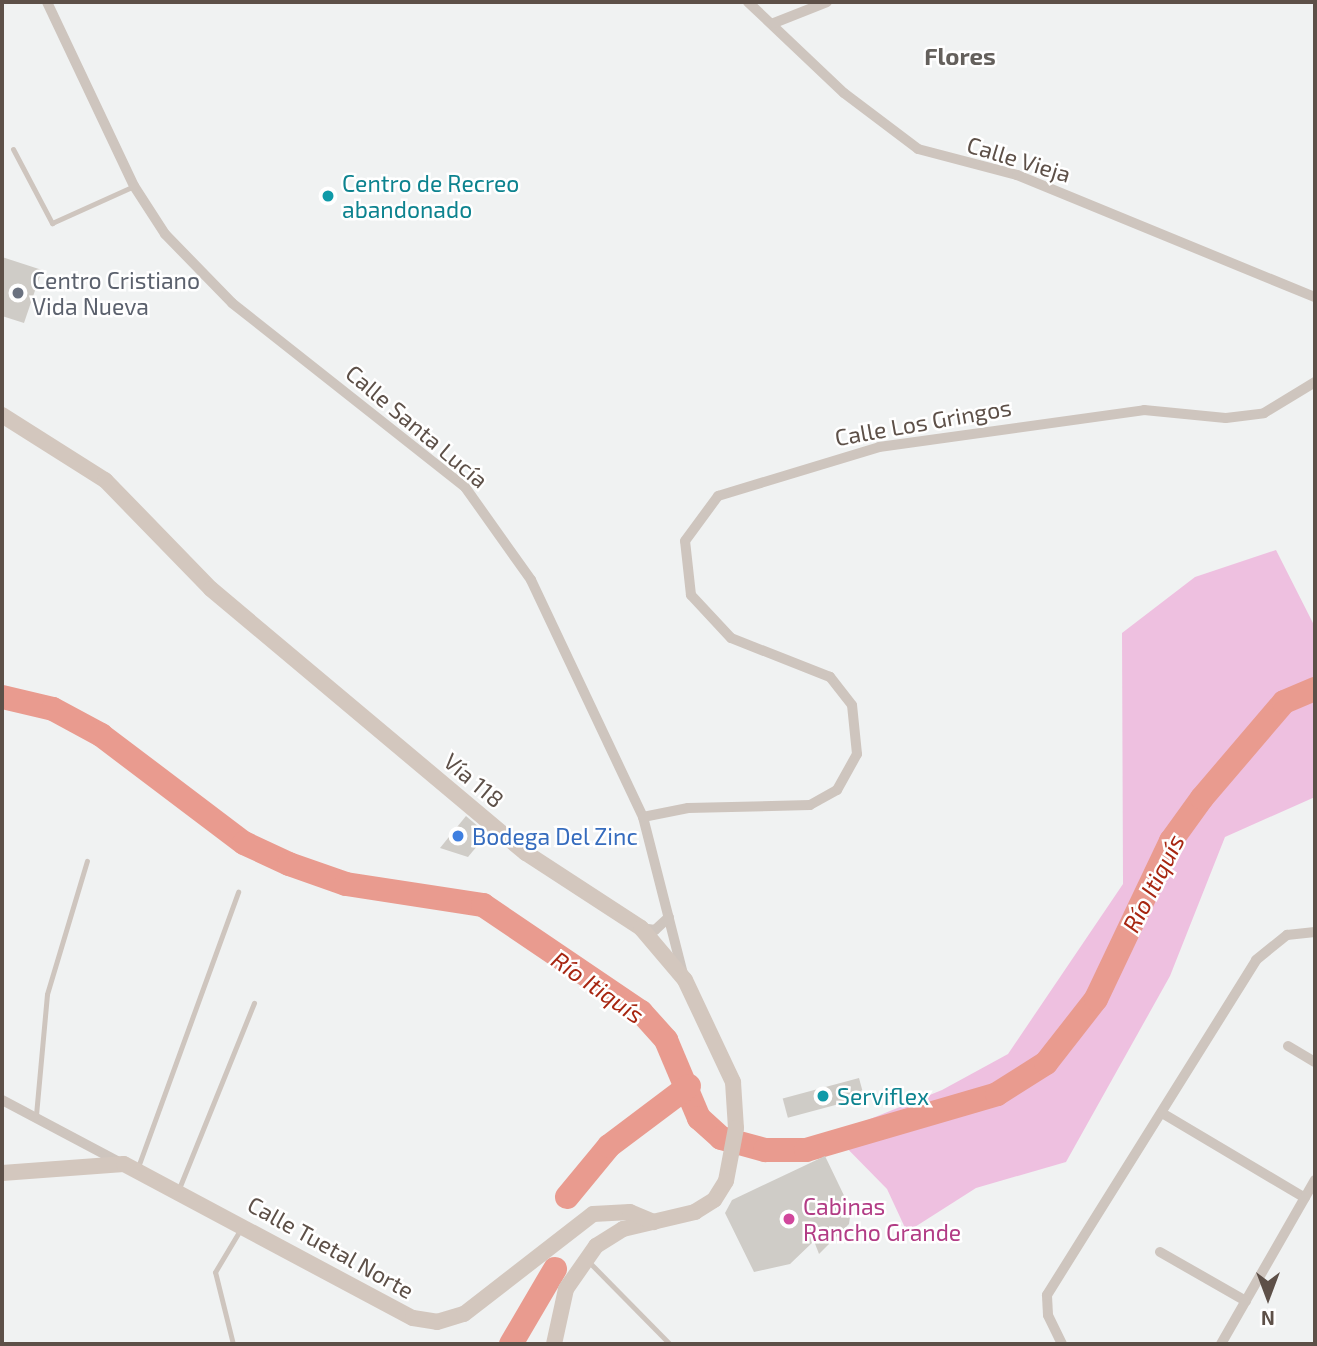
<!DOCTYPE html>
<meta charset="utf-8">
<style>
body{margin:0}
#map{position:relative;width:1317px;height:1346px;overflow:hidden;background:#f0f2f2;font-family:"Exo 2",sans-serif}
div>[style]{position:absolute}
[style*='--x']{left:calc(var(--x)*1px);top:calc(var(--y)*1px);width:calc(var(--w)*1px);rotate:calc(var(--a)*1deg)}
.green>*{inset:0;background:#eec0e0}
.river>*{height:24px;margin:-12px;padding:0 12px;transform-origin:12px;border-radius:12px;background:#e99b8f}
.building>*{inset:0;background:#cfccc7;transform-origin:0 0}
.lane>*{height:5px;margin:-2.5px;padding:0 2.5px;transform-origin:2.5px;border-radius:2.5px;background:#cec5be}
.street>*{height:10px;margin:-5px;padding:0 5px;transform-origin:5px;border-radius:5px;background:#cec5be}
.secondary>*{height:16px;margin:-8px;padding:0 8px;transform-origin:8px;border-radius:8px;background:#d3c7be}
.dots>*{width:19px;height:19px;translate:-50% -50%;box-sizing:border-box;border:4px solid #fff;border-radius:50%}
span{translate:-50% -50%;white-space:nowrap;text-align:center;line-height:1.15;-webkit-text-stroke:5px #fff;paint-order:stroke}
.street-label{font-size:23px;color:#5d5048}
.culture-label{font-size:23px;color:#0d838f}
.left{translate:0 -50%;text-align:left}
.worship-label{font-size:23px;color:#5b616d}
.shop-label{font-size:23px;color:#366cbe}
.hotel-label{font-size:23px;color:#b23c85}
.neighbourhood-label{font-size:24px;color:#64605c;font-weight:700}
.water-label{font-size:24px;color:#a72611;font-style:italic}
.frame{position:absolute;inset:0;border:4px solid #5d5048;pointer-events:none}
.north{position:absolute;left:1233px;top:1262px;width:70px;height:70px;-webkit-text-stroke:5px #fff;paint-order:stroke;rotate:180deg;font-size:19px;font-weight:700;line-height:28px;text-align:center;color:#5d5048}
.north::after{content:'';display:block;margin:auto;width:24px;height:32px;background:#5d5048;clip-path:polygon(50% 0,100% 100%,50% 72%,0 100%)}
</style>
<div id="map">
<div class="green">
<div style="clip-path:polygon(1276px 550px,1315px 627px,1315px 797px,1225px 837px,1170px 976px,1066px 1162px,976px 1188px,907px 1232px,887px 1189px,833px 1134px,942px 1090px,1008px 1054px,1123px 884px,1122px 633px,1195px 577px)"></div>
</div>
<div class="river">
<div style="--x:2;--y:697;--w:52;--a:13.2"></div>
<div style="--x:53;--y:709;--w:55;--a:28.4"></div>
<div style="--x:101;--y:735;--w:179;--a:37.1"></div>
<div style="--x:244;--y:843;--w:50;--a:25"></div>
<div style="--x:289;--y:864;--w:60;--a:19.3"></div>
<div style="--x:346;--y:884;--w:139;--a:8.7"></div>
<div style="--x:483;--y:905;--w:191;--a:34.1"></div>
<div style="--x:641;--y:1012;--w:38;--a:48"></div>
<div style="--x:666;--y:1040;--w:85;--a:67.1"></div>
<div style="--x:699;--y:1118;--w:30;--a:42"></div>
<div style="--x:721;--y:1138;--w:46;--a:15.3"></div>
<div style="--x:765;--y:1150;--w:41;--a:0"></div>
<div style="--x:806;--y:1150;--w:199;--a:-16.3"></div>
<div style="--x:997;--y:1094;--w:58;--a:-32.3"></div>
<div style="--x:1046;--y:1063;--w:81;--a:-52"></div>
<div style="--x:1096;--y:999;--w:175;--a:-64.6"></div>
<div style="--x:1171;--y:841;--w:53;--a:-54.2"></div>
<div style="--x:1202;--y:798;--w:126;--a:-49.5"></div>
<div style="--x:1284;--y:702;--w:34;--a:-23"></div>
<div style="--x:567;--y:1197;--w:66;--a:-50.5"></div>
<div style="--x:609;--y:1146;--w:100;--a:-36.9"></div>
<div style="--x:511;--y:1344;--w:87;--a:-59.6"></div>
</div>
<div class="building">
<div style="clip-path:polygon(2px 257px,42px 270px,24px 323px,2px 316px)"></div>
<div style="clip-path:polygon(466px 816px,487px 834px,468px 857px,440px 848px)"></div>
<div style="left:859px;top:1078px;width:20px;height:79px;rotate:75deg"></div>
<div style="clip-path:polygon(825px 1156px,851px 1210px,849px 1224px,819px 1254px,814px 1241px,790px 1264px,754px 1272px,725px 1213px,732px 1200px)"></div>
</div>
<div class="lane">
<div style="--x:13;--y:149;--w:84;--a:62.2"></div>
<div style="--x:52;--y:223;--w:90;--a:-24.3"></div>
<div style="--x:36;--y:1115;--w:121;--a:-84.8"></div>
<div style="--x:47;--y:994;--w:139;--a:-73.3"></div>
<div style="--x:138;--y:1167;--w:293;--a:-70"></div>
<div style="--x:178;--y:1191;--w:203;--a:-68"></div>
<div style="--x:589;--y:1262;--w:115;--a:45.4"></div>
<div style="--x:233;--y:1344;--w:74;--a:-104"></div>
<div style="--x:215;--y:1272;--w:49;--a:-59.2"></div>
</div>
<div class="street">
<div style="--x:47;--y:2;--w:204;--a:64.7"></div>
<div style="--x:134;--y:186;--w:57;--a:57.1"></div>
<div style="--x:165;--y:234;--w:96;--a:45.8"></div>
<div style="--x:232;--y:303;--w:297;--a:38.3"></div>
<div style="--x:465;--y:487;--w:114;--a:54.6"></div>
<div style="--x:531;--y:580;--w:262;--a:64.7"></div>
<div style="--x:643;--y:817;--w:162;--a:75.7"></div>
<div style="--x:748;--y:2;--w:132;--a:43.5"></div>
<div style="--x:844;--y:93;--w:93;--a:37.1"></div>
<div style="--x:918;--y:149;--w:102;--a:14.7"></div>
<div style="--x:1017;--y:175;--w:322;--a:22.3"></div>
<div style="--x:774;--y:23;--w:57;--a:-21.6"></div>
<div style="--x:643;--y:817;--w:46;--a:-11.3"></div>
<div style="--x:688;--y:808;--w:122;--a:-1.4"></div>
<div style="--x:810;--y:805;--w:31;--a:-29"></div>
<div style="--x:837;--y:790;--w:41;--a:-60.9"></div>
<div style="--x:857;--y:754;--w:49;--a:-95.8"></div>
<div style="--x:852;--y:705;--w:36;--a:-128"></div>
<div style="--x:830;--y:677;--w:106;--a:-158.5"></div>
<div style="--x:731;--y:638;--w:59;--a:-132.9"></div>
<div style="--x:691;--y:595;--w:54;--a:-96.3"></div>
<div style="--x:685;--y:541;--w:56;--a:-53.7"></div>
<div style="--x:718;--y:496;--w:168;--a:-16.9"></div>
<div style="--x:879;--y:447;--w:268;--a:-7.9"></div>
<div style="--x:1144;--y:410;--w:82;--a:5.6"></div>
<div style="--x:1226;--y:418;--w:38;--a:-7"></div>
<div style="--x:1264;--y:413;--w:60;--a:-31.3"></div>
<div style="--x:641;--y:928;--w:14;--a:8"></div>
<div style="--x:655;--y:930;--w:19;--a:-43"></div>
<div style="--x:1288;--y:1046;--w:31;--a:31"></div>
<div style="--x:2;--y:1100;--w:137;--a:27.9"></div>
<div style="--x:1162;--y:1113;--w:166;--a:30.7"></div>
<div style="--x:1160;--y:1252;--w:99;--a:29.7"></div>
<div style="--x:1062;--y:1344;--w:32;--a:-116"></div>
<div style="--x:1048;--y:1315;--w:20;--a:-93"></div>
<div style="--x:1047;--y:1295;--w:395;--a:-58"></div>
<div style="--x:1256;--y:960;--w:40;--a:-39"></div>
<div style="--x:1287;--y:935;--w:28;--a:-6"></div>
<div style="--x:1221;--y:1344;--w:189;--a:-60.2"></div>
</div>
<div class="secondary">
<div style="--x:2;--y:415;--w:122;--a:32.3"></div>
<div style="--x:105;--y:480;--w:152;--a:45.8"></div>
<div style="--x:211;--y:589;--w:411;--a:40"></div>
<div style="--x:526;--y:853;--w:137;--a:33.1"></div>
<div style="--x:641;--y:928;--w:68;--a:49.8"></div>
<div style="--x:685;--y:980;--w:113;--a:64.8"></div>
<div style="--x:733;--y:1082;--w:46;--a:86.3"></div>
<div style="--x:736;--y:1128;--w:54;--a:100.7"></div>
<div style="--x:726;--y:1181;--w:22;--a:122"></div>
<div style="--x:714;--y:1200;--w:22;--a:148"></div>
<div style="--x:695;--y:1212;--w:74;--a:166.7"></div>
<div style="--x:623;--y:1229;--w:32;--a:148"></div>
<div style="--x:596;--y:1246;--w:52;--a:124.9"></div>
<div style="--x:566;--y:1289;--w:56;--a:102.3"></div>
<div style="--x:2;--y:1173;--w:122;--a:-4.2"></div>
<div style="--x:124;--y:1164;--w:327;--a:28.1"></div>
<div style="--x:413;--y:1318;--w:24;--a:9"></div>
<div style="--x:437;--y:1322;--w:28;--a:-17"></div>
<div style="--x:464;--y:1314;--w:163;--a:-37.8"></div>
<div style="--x:593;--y:1214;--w:37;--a:-3"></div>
<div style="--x:630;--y:1212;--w:26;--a:23"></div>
</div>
<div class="dots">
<div style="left:328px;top:196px;background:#0f9aa8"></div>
<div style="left:18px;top:293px;background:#6b7280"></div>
<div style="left:458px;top:836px;background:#3f7fe0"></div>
<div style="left:823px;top:1096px;background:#0f9aa8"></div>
<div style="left:789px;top:1219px;background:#d1479c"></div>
</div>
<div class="street-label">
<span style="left:1019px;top:159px;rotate:17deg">Calle Vieja</span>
<span style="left:923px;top:422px;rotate:-10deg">Calle Los Gringos</span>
<span style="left:417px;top:426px;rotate:40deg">Calle Santa Lucía</span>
<span style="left:474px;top:780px;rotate:40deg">Vía 118</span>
<span style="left:331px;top:1247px;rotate:29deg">Calle Tuetal Norte</span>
</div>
<div class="culture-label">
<span class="left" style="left:342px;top:196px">Centro de Recreo<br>abandonado</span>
<span class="left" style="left:837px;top:1096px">Serviflex</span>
</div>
<div class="worship-label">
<span class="left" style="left:32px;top:293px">Centro Cristiano<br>Vida Nueva</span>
</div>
<div class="shop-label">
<span class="left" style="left:472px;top:836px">Bodega Del Zinc</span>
</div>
<div class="hotel-label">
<span class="left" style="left:803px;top:1219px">Cabinas<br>Rancho Grande</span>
</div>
<div class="neighbourhood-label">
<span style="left:960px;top:56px">Flores</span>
</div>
<div class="water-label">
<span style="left:1153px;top:883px;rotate:-63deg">Río Itiquís</span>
<span style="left:598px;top:987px;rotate:35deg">Río Itiquís</span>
</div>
<div class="frame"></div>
<div class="north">N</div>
</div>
